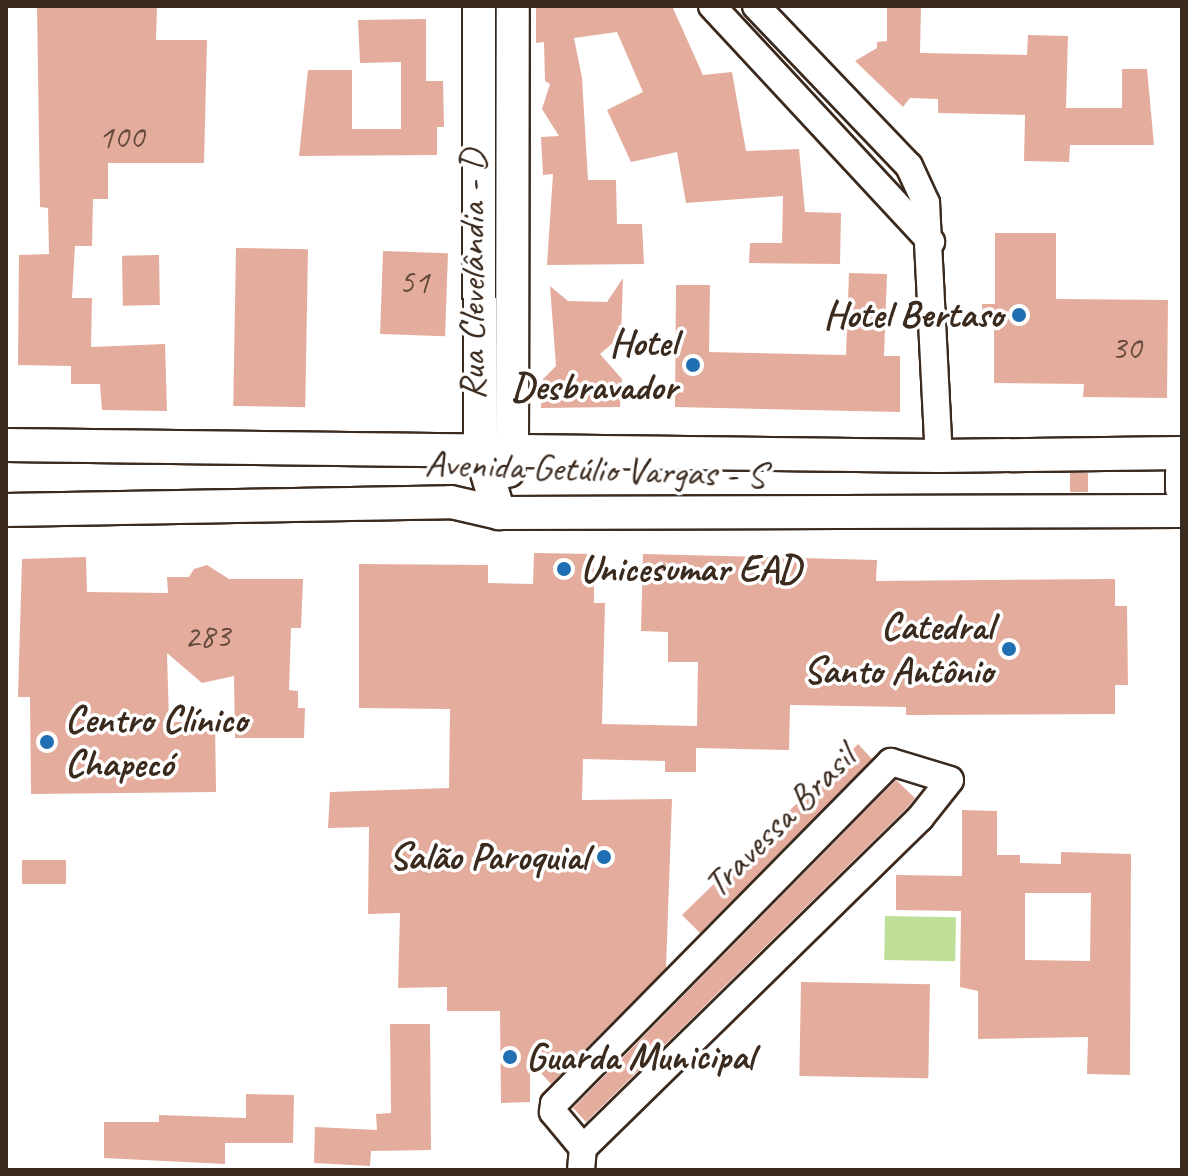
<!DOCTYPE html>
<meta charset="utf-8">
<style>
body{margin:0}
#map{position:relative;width:1188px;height:1176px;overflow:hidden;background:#fff;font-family:Caveat,sans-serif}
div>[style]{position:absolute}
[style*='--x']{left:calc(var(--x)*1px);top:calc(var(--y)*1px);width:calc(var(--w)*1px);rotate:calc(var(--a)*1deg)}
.green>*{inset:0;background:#bfdf98;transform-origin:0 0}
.building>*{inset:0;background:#e4ac9c;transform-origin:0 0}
.roads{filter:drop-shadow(2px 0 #3b2a1e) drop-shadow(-2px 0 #3b2a1e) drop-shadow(0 2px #3b2a1e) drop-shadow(0 -2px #3b2a1e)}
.minor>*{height:26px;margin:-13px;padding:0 13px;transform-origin:13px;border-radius:13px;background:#fff}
.tertiary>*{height:32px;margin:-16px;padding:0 16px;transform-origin:16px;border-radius:16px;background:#fff}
.dots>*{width:22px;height:22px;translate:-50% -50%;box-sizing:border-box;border:4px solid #fff;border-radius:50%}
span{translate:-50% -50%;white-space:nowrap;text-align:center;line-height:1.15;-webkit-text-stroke:7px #fff;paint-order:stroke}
.number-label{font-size:34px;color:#654a3e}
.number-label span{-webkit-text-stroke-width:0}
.street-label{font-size:38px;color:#3b2a1e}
.poi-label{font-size:38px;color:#3b2a1e;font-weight:700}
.right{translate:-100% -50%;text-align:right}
.left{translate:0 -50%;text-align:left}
.frame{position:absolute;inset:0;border:8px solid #3b2a1e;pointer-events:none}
</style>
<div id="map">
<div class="green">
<div style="left:885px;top:916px;width:71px;height:44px;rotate:1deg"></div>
</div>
<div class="building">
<div style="clip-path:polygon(37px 6px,157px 6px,156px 40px,207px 40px,204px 163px,108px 163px,108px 199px,93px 199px,92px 246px,75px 246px,72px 298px,92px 298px,91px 347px,165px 344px,167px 411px,102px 410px,100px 384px,71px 384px,71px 366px,18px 365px,19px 255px,49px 254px,48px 208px,40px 207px)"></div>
<div style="clip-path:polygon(536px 6px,672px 6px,703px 75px,732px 72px,746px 151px,799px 149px,805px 212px,841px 213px,840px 264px,749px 263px,750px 243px,782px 243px,783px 196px,686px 203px,677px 152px,631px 162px,607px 110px,643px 92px,617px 32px,574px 38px,582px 78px,588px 180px,616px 180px,617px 224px,642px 224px,644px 264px,547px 265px,553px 174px,543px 175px,541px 137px,559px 136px,542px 109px,550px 84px,545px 81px,544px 42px,536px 43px)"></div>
<div style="clip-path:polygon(887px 6px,921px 6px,920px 53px,1027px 55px,1028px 35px,1068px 36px,1066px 108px,1122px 108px,1122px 69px,1147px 69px,1154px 145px,1070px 145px,1069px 162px,1024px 161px,1025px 115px,938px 113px,938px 99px,910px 98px,903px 107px,855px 61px,877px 48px,877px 42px,887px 41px)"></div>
<div style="clip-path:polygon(426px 19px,426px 81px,443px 81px,444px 127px,437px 127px,437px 155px,299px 156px,308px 70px,352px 70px,352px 129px,401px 129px,401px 62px,360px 63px,358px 20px)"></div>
<div style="clip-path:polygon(995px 233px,1056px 233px,1056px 299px,1168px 300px,1167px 398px,1083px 397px,1084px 384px,994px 383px,994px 326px,983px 326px,982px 304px,995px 304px)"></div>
<div style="left:236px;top:248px;width:72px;height:158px;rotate:1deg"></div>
<div style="left:383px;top:251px;width:65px;height:83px;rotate:2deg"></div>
<div style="left:159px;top:255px;width:50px;height:37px;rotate:89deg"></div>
<div style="clip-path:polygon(849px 273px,887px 274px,884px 356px,900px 356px,900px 412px,675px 407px,676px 285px,710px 285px,709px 352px,846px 355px)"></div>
<div style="clip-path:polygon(623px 278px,621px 336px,600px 354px,622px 379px,620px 407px,541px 408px,543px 379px,556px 366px,550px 286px,568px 301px,607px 302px)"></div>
<div style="left:1070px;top:473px;width:18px;height:19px"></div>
<div style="clip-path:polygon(534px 553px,594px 554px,594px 603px,605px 603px,602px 724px,697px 726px,698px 662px,668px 662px,668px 632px,641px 631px,643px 554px,877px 560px,876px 581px,1115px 579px,1115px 606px,1127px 606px,1128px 685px,1115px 685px,1115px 714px,906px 715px,906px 707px,790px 705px,789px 750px,696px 748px,696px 772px,665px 772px,665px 761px,583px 759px,582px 800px,672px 799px,666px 968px,551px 1084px,530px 1061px,530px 1102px,501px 1103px,500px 1011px,447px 1011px,447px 987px,398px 988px,400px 913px,368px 914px,369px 827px,328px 828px,330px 792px,449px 788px,450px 709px,359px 708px,359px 564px,488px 565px,488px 583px,533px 584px)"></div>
<div style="clip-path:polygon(86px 557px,87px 592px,168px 593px,167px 577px,189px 577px,194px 569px,207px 565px,229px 579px,303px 579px,301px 628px,291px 628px,289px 690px,298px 691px,298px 708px,305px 708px,304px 738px,235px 738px,234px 676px,202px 683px,167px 653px,169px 722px,215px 722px,216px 792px,31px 794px,30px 697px,18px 697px,22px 559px)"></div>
<div style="clip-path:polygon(858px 744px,872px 759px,700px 933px,682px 915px)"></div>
<div style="clip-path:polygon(896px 780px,915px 798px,908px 807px,586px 1122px,573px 1108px)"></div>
<div style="clip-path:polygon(evenodd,962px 810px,997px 811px,997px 855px,1020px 855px,1020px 863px,1061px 864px,1061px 852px,1131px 854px,1130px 1075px,1087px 1074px,1088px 1037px,978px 1039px,978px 991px,960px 987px,961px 911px,896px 910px,896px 875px,962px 876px,962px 810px,1025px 893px,1091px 893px,1090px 961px,1025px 960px,1025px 893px)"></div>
<div style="left:22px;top:860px;width:44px;height:24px"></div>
<div style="left:801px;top:982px;width:129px;height:94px;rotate:1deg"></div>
<div style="clip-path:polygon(390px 1024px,430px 1024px,431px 1150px,371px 1151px,370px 1166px,314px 1163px,315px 1127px,377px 1130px,376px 1114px,391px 1113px)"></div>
<div style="clip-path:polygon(246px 1094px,294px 1095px,293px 1143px,225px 1143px,225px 1164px,104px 1158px,104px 1122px,159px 1122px,159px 1115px,246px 1118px)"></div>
</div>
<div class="roads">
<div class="minor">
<div style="--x:712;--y:6;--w:322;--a:47.1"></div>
<div style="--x:756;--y:6;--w:221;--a:46.3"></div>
<div style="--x:909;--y:166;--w:41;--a:65.3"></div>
<div style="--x:926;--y:203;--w:253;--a:87.1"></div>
<div style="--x:581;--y:1170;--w:22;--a:-85"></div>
<div style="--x:583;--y:1148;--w:472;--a:-44.4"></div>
<div style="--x:920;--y:818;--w:48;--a:-51.7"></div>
<div style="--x:950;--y:780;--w:62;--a:-163"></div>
<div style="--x:891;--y:762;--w:480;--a:134.6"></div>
<div style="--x:554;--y:1104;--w:8;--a:97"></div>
<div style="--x:553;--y:1112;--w:47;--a:50.2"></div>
</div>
<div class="tertiary">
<div style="--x:479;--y:6;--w:444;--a:89.9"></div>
<div style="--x:480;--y:450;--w:66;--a:73.2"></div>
<div style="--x:6;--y:445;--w:933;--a:0.68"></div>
<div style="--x:939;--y:456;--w:243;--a:-0.7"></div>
<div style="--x:508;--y:471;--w:21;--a:-79"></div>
<div style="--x:512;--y:450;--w:444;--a:-89.9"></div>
<div style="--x:1182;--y:473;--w:16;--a:90"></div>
<div style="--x:6;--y:510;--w:445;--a:-1"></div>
<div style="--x:451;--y:502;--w:49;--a:12.9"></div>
<div style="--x:499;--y:513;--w:683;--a:-0.17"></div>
</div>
</div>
<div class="dots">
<div style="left:1019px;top:315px;background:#1f6fb2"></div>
<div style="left:693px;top:365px;background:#1f6fb2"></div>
<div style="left:564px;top:569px;background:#1f6fb2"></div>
<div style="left:1009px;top:649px;background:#1f6fb2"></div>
<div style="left:47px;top:742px;background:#1f6fb2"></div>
<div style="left:604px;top:857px;background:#1f6fb2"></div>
<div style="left:510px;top:1057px;background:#1f6fb2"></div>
</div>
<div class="number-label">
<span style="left:121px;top:137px">100</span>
<span style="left:414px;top:282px">51</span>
<span style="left:1126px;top:348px">30</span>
<span style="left:207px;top:636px">283</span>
</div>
<div class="street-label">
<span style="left:472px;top:275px;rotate:-90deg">Rua Clevelândia - D</span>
<span style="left:595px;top:469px;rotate:2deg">Avenida Getúlio Vargas - S</span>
<span style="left:779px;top:821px;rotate:-45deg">Travessa Brasil</span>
</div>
<div class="poi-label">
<span class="right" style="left:1003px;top:315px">Hotel Bertaso</span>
<span class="right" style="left:677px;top:365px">Hotel<br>Desbravador</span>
<span class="left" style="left:580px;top:569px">Unicesumar EAD</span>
<span class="right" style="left:993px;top:649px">Catedral<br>Santo Antônio</span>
<span class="left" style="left:65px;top:742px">Centro Clínico<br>Chapecó</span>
<span class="right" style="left:588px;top:857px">Salão Paroquial</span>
<span class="left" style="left:526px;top:1057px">Guarda Municipal</span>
</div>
<div class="frame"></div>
</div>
